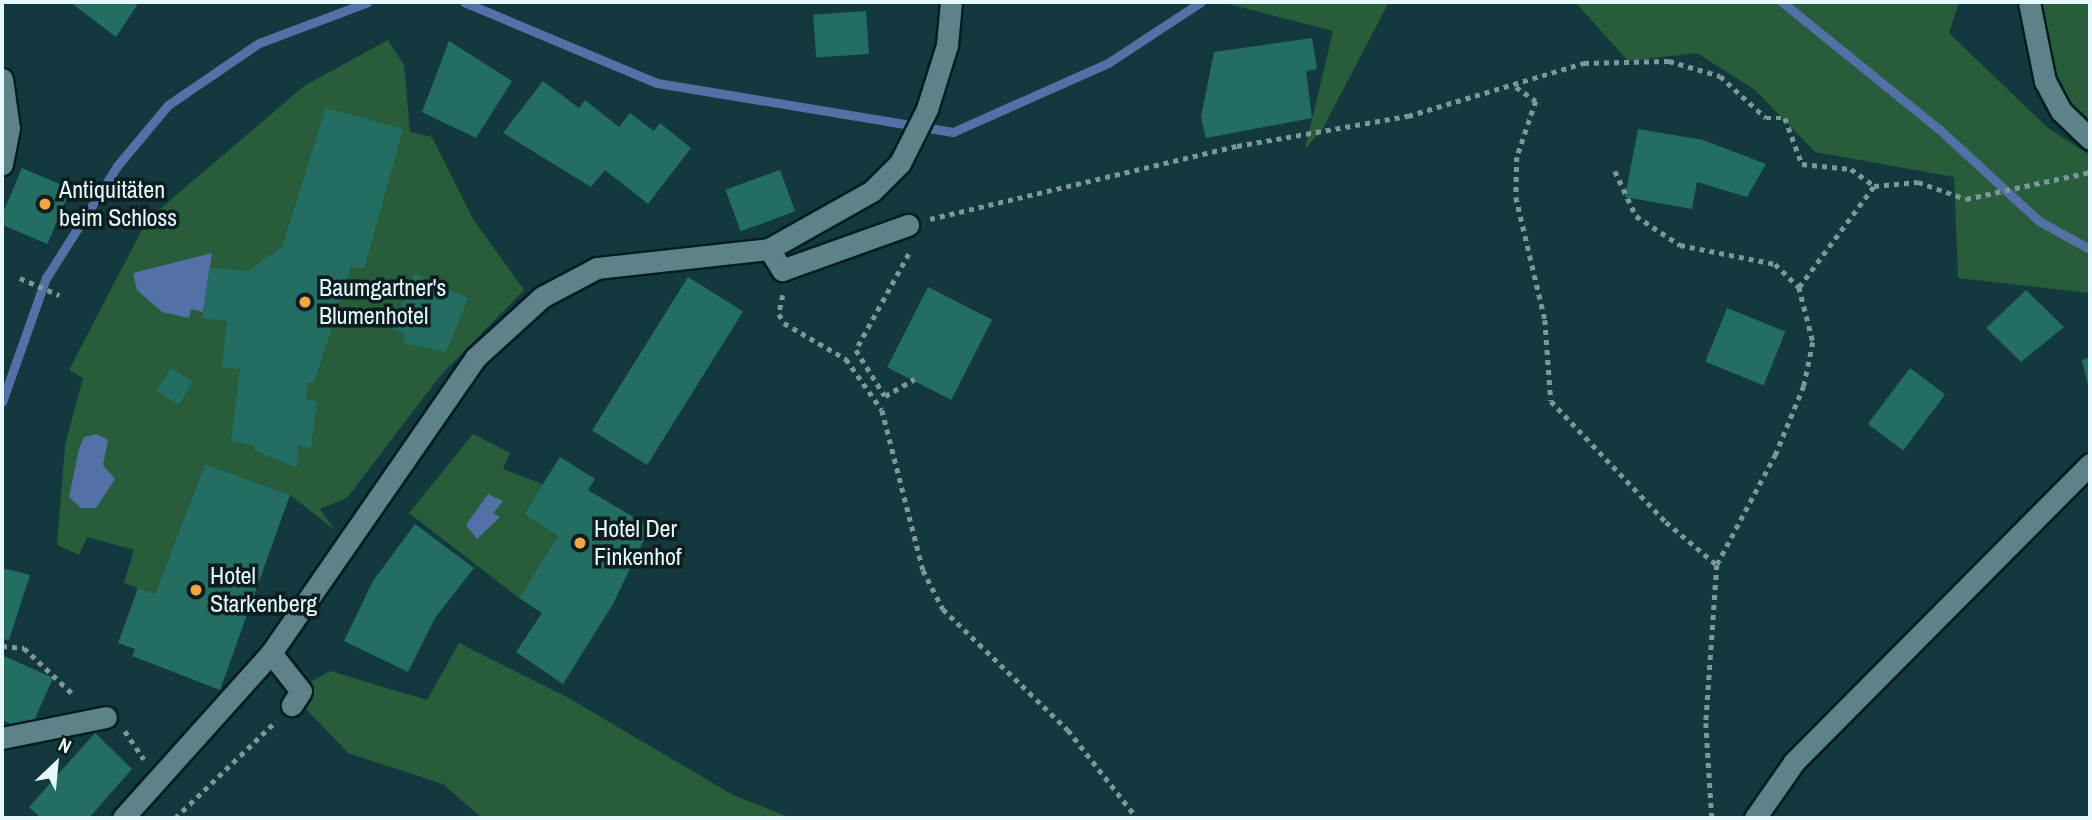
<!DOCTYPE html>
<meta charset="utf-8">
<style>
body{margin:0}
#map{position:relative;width:2092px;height:820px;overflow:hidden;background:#13383d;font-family:"Archivo Narrow",sans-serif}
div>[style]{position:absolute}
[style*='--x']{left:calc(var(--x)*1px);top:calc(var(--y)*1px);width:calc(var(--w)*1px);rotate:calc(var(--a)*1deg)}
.green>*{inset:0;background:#275d3b}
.water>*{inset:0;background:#5471a7}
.stream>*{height:9px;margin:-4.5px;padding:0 4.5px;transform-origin:4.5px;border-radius:4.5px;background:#5471a7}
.building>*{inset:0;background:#246d62;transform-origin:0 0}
.path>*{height:4.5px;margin-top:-2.25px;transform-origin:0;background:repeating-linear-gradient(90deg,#7c989c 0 5px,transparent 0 10px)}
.roads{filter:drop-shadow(2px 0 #031e22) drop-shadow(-2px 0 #031e22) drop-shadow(0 2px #031e22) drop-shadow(0 -2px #031e22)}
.minor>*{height:21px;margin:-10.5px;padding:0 10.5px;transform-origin:10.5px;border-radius:10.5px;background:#5d8288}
.dots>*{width:19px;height:19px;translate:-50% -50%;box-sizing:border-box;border:4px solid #0e1d1f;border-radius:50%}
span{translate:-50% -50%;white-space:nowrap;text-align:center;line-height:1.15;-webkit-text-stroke:7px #0e1d1f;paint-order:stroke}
.poi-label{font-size:24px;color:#e5f9fc}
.left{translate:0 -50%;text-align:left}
.frame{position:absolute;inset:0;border:4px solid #e5f9fc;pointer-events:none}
.north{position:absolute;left:21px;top:729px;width:70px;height:70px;-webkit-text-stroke:5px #0e1d1f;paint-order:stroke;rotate:26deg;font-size:19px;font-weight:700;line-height:28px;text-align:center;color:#e5f9fc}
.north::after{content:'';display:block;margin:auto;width:24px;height:32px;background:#e5f9fc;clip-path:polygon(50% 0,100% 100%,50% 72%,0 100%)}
</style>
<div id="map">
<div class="green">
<div style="clip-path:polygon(1221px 2px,1389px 2px,1322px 130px,1305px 149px,1333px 31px)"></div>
<div style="clip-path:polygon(1575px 2px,1959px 2px,1949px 33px,2048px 128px,2090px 155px,2090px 293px,1958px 278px,1954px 177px,1815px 152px,1755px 90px,1697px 53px,1628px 61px)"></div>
<div style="clip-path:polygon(2029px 2px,2090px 2px,2090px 139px,2061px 111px)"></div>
<div style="clip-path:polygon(388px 40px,404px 65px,410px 132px,432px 137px,473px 219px,524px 290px,440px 376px,347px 498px,320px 509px,335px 530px,290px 495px,205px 464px,155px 594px,124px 583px,134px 550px,87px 537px,79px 555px,57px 545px,65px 445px,83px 378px,69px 370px,147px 220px,304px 86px)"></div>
<div style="clip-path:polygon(473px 434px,510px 453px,503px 469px,543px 484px,524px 514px,558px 536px,519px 598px,409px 513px)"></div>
<div style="clip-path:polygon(459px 643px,567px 697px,733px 795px,791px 818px,482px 818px,443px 784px,348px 753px,291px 693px,330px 671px,427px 700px)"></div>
</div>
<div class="water">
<div style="clip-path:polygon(212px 253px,203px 312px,191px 309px,189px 318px,162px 312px,137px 290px,133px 273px)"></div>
<div style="clip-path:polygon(97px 434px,108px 440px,103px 465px,115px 479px,96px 508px,81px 508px,69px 497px,79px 449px,84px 437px)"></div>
<div style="clip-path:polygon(488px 494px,503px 501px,493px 513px,500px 517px,477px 539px,466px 525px)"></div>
</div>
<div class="stream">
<div style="--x:464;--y:2;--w:209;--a:22.8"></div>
<div style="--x:657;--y:83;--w:300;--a:9.4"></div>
<div style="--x:953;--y:132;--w:170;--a:-24"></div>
<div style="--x:1108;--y:63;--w:111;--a:-33.3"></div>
<div style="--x:1782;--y:2;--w:202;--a:39"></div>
<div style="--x:1939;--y:129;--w:136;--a:42.6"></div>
<div style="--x:2039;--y:221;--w:58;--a:28.8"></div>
<div style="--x:2;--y:402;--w:132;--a:-70.5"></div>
<div style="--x:46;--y:278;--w:133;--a:-57.6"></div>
<div style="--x:117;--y:166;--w:80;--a:-50.1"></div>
<div style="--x:168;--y:105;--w:110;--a:-34.3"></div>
<div style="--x:259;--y:43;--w:116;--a:-20.6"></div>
</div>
<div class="building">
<div style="clip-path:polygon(70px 2px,139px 2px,116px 37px)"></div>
<div style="left:866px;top:11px;width:43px;height:53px;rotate:86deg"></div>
<div style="clip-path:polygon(1312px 38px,1317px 69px,1306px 71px,1312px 118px,1206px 138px,1201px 117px,1214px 52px)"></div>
<div style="clip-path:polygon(449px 41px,512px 81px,476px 138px,422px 112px)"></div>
<div style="clip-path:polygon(543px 81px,579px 108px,585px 100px,619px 127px,630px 113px,654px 131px,660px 123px,691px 148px,648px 204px,605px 170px,591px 187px,503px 133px)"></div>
<div style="clip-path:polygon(326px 108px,403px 129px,364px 269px,351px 266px,314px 383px,308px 382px,306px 400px,317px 401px,311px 448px,298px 445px,297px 468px,254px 450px,254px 445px,231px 441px,240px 369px,222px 367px,227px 321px,202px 318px,210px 268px,248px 271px,282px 247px)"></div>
<div style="clip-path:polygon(1638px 129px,1703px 140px,1766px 164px,1747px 197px,1697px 182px,1692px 209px,1625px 197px)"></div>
<div style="left:22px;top:168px;width:53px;height:60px;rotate:23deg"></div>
<div style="left:780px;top:170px;width:44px;height:58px;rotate:70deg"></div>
<div style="clip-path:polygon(415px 274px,468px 298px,446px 352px,403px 343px,405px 334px,392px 329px)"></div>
<div style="left:688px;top:277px;width:65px;height:181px;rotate:32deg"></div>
<div style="left:928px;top:287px;width:72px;height:90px;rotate:27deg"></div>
<div style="clip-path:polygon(2026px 290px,2064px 327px,2021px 362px,1986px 328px)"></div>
<div style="left:1727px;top:308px;width:63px;height:58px;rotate:22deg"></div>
<div style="clip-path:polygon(2090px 357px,2090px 389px,2089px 389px,2082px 360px)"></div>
<div style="left:171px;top:368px;width:26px;height:27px;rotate:32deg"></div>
<div style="left:1910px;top:368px;width:44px;height:70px;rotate:37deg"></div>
<div style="clip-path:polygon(560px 457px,595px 479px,588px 490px,650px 527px,613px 604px,563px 684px,516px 652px,542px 613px,519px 598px,558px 536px,524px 514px)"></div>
<div style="clip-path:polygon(205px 464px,290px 495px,220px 690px,132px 656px,135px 649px,118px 643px,138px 588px,155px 594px)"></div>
<div style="clip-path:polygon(415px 524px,474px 568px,435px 618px,408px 672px,344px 641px,373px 581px)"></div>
<div style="clip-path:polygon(2px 568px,30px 575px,9px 640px,2px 639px)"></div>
<div style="clip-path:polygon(2px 655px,53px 678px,29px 732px,2px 720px)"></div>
<div style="clip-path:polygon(95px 733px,132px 769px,89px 818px,41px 818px,29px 807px)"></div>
</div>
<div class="path">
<div style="--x:1516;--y:87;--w:24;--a:35"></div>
<div style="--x:1536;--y:101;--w:59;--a:108.7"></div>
<div style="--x:1517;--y:157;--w:40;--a:91.4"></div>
<div style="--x:1516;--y:197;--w:126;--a:76.7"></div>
<div style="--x:1545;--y:320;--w:81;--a:85.8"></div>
<div style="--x:1551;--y:401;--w:167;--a:46.5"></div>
<div style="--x:1666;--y:522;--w:67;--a:40.1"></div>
<div style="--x:1615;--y:171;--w:50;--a:65"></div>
<div style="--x:1636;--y:216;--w:53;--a:33.4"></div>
<div style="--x:1680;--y:245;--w:97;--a:11.3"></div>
<div style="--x:1775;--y:264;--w:33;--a:44"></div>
<div style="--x:1799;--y:287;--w:57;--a:75.7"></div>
<div style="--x:1813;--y:342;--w:45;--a:101.6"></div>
<div style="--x:1804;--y:386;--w:74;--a:112.4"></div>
<div style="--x:1776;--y:454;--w:126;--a:118"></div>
<div style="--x:1717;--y:565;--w:158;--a:94"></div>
<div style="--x:1706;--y:723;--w:95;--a:86.4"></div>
<div style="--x:930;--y:219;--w:316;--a:-13.4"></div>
<div style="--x:1237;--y:146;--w:174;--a:-10"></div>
<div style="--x:1408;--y:116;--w:184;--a:-16.8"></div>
<div style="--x:1584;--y:63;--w:85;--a:-1.3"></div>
<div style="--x:1669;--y:61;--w:53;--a:16.4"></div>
<div style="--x:1720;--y:76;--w:62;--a:42.4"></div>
<div style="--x:1766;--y:118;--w:19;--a:0"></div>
<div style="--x:1785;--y:118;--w:49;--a:69.7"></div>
<div style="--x:1802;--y:164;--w:49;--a:5.8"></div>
<div style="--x:1851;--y:169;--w:29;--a:36"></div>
<div style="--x:1874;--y:186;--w:44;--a:-5.2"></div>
<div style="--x:1918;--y:182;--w:51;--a:19.5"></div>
<div style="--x:1966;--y:199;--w:127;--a:-12.3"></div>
<div style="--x:909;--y:254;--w:110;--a:118.9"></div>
<div style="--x:856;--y:350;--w:54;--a:57.8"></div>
<div style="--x:885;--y:396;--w:34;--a:-30"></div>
<div style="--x:20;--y:278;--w:43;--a:23.6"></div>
<div style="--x:1799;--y:287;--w:126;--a:-53.4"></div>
<div style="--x:783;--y:295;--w:19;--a:102"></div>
<div style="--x:779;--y:314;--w:10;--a:61"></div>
<div style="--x:784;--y:323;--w:72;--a:30.1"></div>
<div style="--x:846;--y:359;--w:62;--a:54.8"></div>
<div style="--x:882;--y:410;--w:165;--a:75.6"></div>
<div style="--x:923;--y:570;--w:44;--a:62.9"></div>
<div style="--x:943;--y:609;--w:174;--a:44.1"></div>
<div style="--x:1068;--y:730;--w:112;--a:51.9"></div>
<div style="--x:2;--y:646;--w:22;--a:5"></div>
<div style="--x:24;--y:648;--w:70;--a:43.3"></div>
<div style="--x:125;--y:731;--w:34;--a:56"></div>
<div style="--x:175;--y:818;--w:140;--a:-43.8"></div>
</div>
<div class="roads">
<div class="minor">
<div style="--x:2029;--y:2;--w:81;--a:78.6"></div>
<div style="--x:2045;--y:81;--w:34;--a:62"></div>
<div style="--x:2061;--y:111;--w:40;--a:44"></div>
<div style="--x:2;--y:79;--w:49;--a:81.9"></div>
<div style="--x:9;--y:128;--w:37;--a:101"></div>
<div style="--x:769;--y:249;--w:25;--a:58"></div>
<div style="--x:782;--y:270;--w:134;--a:-19.7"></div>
<div style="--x:271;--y:653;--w:48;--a:51.7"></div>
<div style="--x:301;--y:691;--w:17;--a:123"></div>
<div style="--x:2;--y:738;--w:106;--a:-11.4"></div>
<div style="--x:123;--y:818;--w:222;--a:-48.1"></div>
<div style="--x:271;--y:653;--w:359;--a:-55.3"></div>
<div style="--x:475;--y:358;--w:91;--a:-42.3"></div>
<div style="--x:542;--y:297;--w:62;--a:-27.8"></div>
<div style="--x:597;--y:268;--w:173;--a:-6.3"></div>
<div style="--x:769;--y:249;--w:118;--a:-29.4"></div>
<div style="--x:872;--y:191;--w:40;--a:-45"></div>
<div style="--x:900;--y:163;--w:60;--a:-63.4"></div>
<div style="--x:927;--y:109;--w:67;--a:-72.6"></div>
<div style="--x:947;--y:45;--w:43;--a:-84.7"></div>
<div style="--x:1755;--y:818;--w:68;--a:-55.1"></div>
<div style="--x:1794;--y:762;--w:420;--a:-45.2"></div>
</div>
</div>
<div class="dots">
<div style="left:45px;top:204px;background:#efa73e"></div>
<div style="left:305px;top:302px;background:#efa73e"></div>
<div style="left:580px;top:543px;background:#efa73e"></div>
<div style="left:196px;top:590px;background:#efa73e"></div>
</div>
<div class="poi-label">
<span class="left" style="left:59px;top:204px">Antiquitäten<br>beim Schloss</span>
<span class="left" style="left:319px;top:302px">Baumgartner's<br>Blumenhotel</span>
<span class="left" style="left:594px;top:543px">Hotel Der<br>Finkenhof</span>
<span class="left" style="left:210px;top:590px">Hotel<br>Starkenberg</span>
</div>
<div class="frame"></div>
<div class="north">N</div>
</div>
